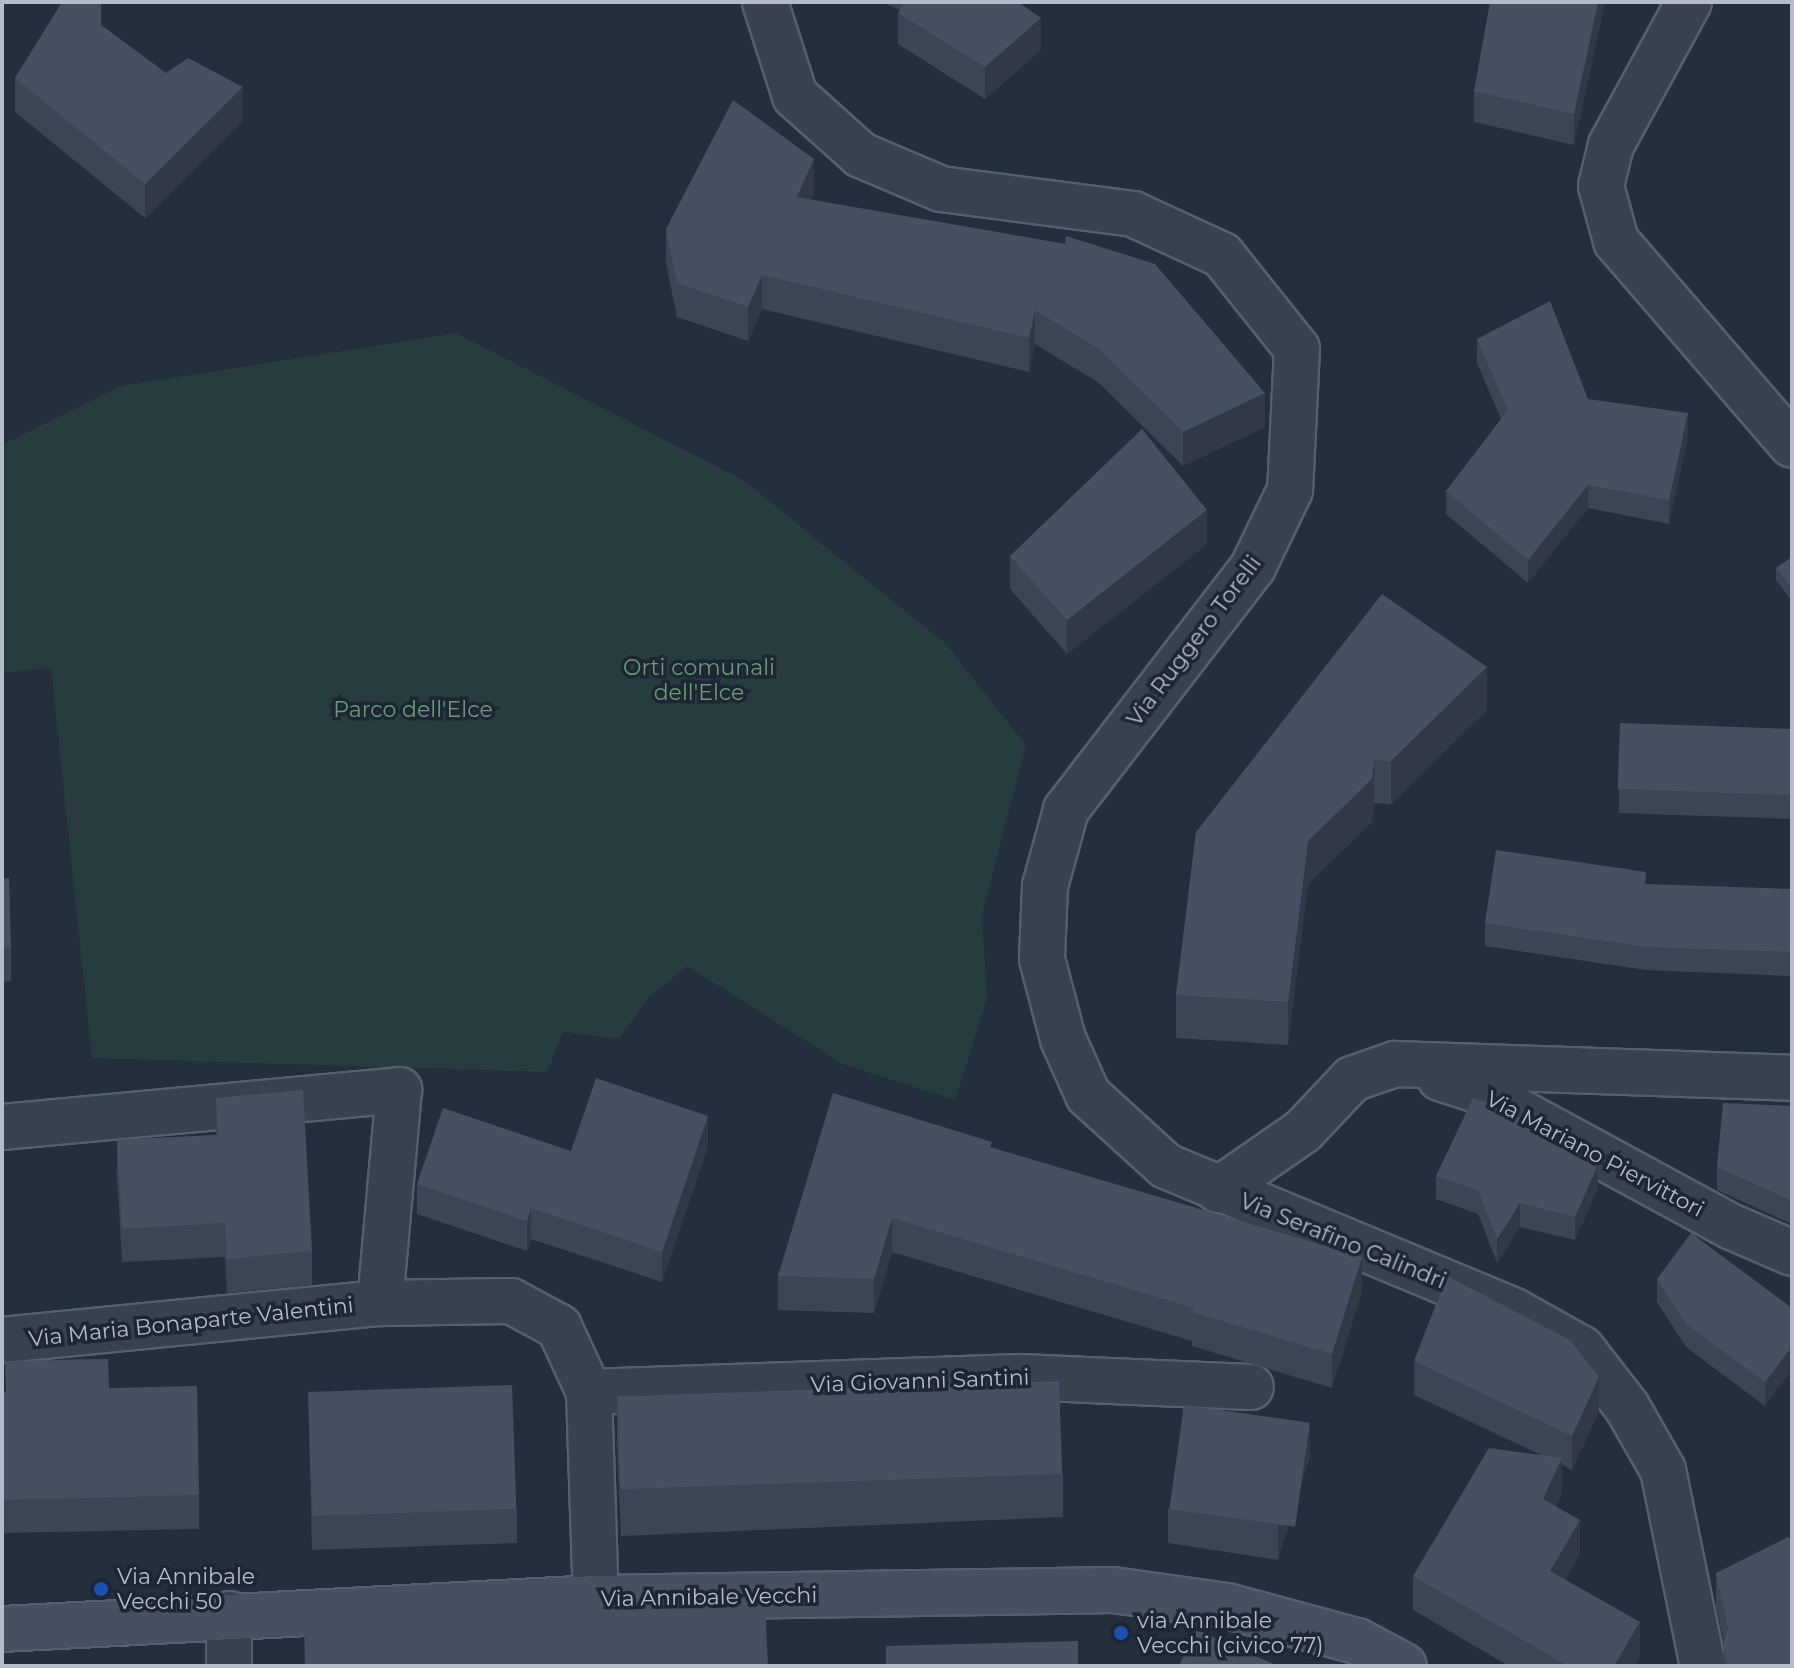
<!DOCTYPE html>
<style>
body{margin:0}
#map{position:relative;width:1794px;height:1668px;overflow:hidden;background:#242f3e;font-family:Montserrat,sans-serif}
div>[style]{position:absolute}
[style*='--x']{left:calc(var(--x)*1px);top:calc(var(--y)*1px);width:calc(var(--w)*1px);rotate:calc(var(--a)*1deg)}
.green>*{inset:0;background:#263c3f}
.roads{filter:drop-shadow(2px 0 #565f6c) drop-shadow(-2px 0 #565f6c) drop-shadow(0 2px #565f6c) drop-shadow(0 -2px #565f6c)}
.street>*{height:44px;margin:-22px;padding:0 22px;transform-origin:22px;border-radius:22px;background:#38414e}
.secondary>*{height:44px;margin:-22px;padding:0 22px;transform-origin:22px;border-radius:22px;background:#465061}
.wall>*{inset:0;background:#3b4654}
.shaded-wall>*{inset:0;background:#303945}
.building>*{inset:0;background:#455162;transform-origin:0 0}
.dots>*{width:22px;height:22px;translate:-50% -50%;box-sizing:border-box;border:4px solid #1d2633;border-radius:50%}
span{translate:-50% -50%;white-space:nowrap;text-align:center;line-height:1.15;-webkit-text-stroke:7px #1d2633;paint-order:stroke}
.street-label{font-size:22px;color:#b4bcc9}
.park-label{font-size:22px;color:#6b9a76}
.poi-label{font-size:22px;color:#b4bcc9}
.left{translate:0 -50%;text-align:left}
.frame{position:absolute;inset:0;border:4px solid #b4bcc9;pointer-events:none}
</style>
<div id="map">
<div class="green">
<div style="clip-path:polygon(456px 333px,743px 480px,946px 644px,1026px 745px,982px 914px,987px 999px,955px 1100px,843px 1064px,687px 966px,648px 998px,619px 1039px,563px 1032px,547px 1072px,92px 1058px,51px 668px,2px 673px,2px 445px,121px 386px)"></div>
</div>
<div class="roads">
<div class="street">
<div style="--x:765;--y:2;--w:99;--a:72.3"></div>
<div style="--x:795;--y:96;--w:89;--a:41.8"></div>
<div style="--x:861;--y:155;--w:87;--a:23"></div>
<div style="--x:941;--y:189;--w:194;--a:7.4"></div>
<div style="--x:1133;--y:214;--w:98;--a:24.7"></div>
<div style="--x:1222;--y:255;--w:120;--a:51.4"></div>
<div style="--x:1297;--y:349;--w:141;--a:92.8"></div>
<div style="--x:1290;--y:490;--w:85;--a:115.7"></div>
<div style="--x:1253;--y:567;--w:307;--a:127.6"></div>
<div style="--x:1066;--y:810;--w:79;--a:105.4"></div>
<div style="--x:1045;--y:886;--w:73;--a:92.4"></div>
<div style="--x:1042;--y:959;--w:83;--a:75.3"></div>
<div style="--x:1063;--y:1039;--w:61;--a:65.9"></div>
<div style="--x:1088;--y:1095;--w:105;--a:42.3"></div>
<div style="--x:1166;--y:1166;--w:377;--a:22.6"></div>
<div style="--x:1514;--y:1311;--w:78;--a:29.2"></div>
<div style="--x:1582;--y:1349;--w:73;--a:52.2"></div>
<div style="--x:1627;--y:1407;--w:73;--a:60.3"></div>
<div style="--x:1663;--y:1470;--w:200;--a:78.5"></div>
<div style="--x:1689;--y:2;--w:163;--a:118.6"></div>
<div style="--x:1611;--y:145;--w:42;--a:103.7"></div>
<div style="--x:1601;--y:186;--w:57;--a:74.7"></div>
<div style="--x:1616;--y:241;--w:269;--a:49.2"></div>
<div style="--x:1440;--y:1078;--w:45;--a:18"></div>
<div style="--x:1483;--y:1092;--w:283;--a:28.5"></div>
<div style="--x:1732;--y:1227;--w:65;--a:23.4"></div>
<div style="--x:2;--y:1127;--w:399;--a:-5.3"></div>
<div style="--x:399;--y:1090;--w:214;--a:95.1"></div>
<div style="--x:1218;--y:1190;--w:103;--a:-34.8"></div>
<div style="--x:1303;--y:1131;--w:71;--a:-46.7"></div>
<div style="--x:1352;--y:1079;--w:46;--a:-19.2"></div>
<div style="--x:1395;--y:1064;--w:397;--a:2"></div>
<div style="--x:2;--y:1340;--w:380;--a:-5.6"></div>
<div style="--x:380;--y:1303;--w:131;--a:-0.9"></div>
<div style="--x:511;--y:1301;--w:55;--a:28.4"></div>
<div style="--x:559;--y:1327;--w:72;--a:65.2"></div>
<div style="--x:589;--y:1392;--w:206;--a:88.1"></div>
<div style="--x:589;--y:1392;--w:432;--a:-2"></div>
<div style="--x:1021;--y:1377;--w:230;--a:2.5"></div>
<div style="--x:229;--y:1614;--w:52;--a:90"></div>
</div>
<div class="secondary">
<div style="--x:2;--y:1629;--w:595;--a:-2.99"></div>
<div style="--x:596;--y:1598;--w:517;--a:-0.89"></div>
<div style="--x:1113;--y:1590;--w:115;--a:8"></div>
<div style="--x:1227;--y:1606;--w:135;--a:15.1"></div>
<div style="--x:1357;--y:1641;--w:53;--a:28"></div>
</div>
</div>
<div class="wall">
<div style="clip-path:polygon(882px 2px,1018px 2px,1041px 50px,985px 99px,898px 44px,898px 13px,900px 10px)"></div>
<div style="clip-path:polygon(1605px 2px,1574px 145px,1474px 122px,1474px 91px)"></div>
<div style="clip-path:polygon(101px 25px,166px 73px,243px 121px,145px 218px,15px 112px,15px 78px)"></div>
<div style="clip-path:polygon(814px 193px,811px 200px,1065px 244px,1265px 427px,1183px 466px,1099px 383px,1035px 344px,1029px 372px,762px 309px,748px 341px,677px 317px,666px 263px,666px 229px)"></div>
<div style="clip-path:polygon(1477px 339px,1588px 399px,1688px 437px,1669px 524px,1588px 508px,1528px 583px,1446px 514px,1446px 491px,1501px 419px,1477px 363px)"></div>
<div style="clip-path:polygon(1207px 544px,1067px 654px,1010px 589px,1010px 556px)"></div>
<div style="clip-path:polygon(1792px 557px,1792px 601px,1776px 580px,1776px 568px)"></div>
<div style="clip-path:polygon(1487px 710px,1391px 804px,1374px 803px,1372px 822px,1308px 884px,1288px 1045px,1176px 1038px,1176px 995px,1196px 832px)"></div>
<div style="clip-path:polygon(1792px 729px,1792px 819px,1619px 813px,1619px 789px)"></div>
<div style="clip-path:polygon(2px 879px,11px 947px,11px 981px,2px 982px)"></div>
<div style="clip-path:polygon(1792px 889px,1792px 976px,1646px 970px,1485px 946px,1485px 923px)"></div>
<div style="clip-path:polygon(216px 1098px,312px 1251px,312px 1285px,227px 1293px,225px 1257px,122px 1262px,117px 1174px,117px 1140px,216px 1135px)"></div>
<div style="clip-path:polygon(1792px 1106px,1792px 1224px,1717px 1190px,1717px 1167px)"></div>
<div style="clip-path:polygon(708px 1146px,662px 1282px,531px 1239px,527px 1251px,417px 1214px,417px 1184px,571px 1151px)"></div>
<div style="clip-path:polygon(992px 1147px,1362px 1291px,1332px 1388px,1192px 1346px,1192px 1341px,892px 1252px,874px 1313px,778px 1310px,778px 1276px)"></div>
<div style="clip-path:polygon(1436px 1176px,1598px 1188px,1575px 1240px,1520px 1227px,1497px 1263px,1478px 1214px,1436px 1199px)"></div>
<div style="clip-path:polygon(1657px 1279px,1792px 1308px,1765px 1406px,1686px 1347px,1657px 1302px)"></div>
<div style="clip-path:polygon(1414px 1361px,1599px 1411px,1572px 1470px,1562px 1465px,1562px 1492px,1556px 1506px,1580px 1554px,1565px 1579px,1640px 1656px,1634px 1666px,1509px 1666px,1413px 1610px,1413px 1576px,1541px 1455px,1414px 1395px)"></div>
<div style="clip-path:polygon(109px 1388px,199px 1495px,199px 1529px,2px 1533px,2px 1392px)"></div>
<div style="clip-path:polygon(308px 1391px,517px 1509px,517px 1543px,312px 1550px)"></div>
<div style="clip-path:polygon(617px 1399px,1063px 1474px,1063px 1517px,621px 1536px,617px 1442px)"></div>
<div style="clip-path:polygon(1310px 1456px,1278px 1560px,1168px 1543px,1168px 1509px)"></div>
<div style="clip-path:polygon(1716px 1573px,1792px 1666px,1723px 1666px,1724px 1643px,1716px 1607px)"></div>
</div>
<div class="shaded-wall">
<div style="clip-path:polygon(1598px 2px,1605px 2px,1574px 145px,1574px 114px)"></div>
<div style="clip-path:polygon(1041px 18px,1041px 50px,985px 99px,985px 67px)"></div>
<div style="clip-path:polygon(243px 87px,243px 121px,145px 218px,145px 184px)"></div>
<div style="clip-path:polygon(814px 159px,814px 193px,797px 231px,797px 197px)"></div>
<div style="clip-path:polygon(762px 275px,762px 309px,748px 341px,748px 307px)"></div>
<div style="clip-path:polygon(1035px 310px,1035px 344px,1029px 372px,1029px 338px)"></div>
<div style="clip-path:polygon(1265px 393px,1265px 427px,1183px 466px,1183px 432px)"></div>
<div style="clip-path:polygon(1688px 413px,1688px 437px,1669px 524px,1669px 500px)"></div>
<div style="clip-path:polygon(1588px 485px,1588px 508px,1528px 583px,1528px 560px)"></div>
<div style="clip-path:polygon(1207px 510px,1207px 544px,1067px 654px,1067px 620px)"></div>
<div style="clip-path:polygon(1487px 667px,1487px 710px,1391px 804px,1391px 761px)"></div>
<div style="clip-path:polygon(1374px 760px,1374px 803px,1372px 822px,1308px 884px,1288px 1045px,1288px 1002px,1308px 841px)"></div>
<div style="clip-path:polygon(708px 1116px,708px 1146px,662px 1282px,662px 1252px)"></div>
<div style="clip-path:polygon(1598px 1164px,1598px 1188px,1575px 1240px,1575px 1217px)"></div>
<div style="clip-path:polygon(1520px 1203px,1520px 1227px,1497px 1263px,1497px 1239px)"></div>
<div style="clip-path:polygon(531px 1208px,531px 1239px,527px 1251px,527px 1221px)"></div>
<div style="clip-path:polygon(892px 1218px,892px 1252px,874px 1313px,874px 1279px)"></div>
<div style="clip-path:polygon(1362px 1257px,1362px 1291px,1332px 1388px,1332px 1354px)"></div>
<div style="clip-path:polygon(1792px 1347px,1792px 1370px,1765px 1406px,1765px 1382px)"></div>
<div style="clip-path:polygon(1599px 1377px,1599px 1411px,1572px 1470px,1572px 1436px)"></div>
<div style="clip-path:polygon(1310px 1423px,1310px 1456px,1278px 1560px,1278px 1526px)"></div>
<div style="clip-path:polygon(1562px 1458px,1562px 1492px,1543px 1533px,1543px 1499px)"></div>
<div style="clip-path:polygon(1580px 1520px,1580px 1554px,1550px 1605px,1550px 1571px)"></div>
<div style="clip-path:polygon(1640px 1622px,1640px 1656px,1634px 1666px,1614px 1666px)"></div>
</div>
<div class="building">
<div style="clip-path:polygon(62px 2px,101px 2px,101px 25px,166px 73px,188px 58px,243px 87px,145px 184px,15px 78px)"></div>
<div style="clip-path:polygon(905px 2px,1018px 2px,1041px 18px,985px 67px,898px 13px)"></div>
<div style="clip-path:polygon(1490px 2px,1598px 2px,1574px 114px,1474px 91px)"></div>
<div style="clip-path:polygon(733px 100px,814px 159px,797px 197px,1065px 244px,1066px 236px,1155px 264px,1265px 393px,1183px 432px,1099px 349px,1035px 310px,1029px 338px,762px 275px,748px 307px,677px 283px,666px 229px)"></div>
<div style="clip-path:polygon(1550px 301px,1588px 399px,1688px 413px,1669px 500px,1588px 485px,1528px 560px,1446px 491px,1508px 410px,1477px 339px)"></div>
<div style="clip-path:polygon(1142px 429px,1207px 510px,1067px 620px,1010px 556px)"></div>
<div style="clip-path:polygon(1792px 557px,1792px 589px,1776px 568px)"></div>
<div style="clip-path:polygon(1382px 594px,1487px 667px,1391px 761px,1374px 760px,1372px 779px,1308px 841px,1288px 1002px,1176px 995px,1196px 832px)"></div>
<div style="left:1620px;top:723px;width:172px;height:66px;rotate:2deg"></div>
<div style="clip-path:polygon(1496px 850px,1646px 872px,1645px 884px,1792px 889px,1792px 952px,1646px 947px,1485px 923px)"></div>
<div style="clip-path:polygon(9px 878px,11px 947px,2px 948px,2px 879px)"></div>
<div style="clip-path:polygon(596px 1078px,708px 1116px,662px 1252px,531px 1208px,527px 1221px,417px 1184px,443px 1108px,571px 1151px)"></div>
<div style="clip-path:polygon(303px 1090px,312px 1251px,227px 1259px,225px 1223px,122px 1229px,117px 1140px,218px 1135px,216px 1098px)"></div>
<div style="clip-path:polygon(833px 1093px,992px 1142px,990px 1147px,1362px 1257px,1332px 1354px,1192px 1312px,1194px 1308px,892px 1218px,874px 1279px,778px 1276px)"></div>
<div style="clip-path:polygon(1473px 1098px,1505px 1109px,1598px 1164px,1575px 1217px,1520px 1203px,1497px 1239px,1478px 1190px,1436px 1176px)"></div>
<div style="clip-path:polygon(1723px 1103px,1792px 1106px,1792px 1201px,1717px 1167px)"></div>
<div style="clip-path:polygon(1691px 1233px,1792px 1308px,1792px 1347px,1765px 1382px,1686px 1324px,1657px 1279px)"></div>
<div style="clip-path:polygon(1447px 1276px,1570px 1340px,1599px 1377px,1572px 1436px,1414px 1361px)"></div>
<div style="clip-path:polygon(108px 1359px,109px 1388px,197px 1386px,199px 1495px,2px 1500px,2px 1392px,6px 1392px,5px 1361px)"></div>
<div style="left:1059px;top:1381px;width:93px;height:442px;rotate:88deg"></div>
<div style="left:512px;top:1385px;width:124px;height:204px;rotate:88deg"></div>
<div style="left:1184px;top:1405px;width:127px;height:105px;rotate:8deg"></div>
<div style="clip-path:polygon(1489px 1448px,1562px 1458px,1543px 1499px,1580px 1520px,1550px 1571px,1640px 1622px,1614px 1666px,1568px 1666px,1413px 1576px)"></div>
<div style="clip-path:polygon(1788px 1537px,1792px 1541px,1792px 1666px,1728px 1666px,1723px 1645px,1728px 1627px,1716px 1573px)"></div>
<div style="clip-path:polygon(765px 1603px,768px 1666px,305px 1666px,304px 1619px,497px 1617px)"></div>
<div style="clip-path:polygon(1195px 1629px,1278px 1666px,1179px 1666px)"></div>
<div style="clip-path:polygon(1078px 1641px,1078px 1666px,886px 1666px,886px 1646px)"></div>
</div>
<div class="dots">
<div style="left:101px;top:1589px;background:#1a4fb4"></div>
<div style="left:1121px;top:1633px;background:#1a4fb4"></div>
</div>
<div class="street-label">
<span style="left:1194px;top:641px;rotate:-53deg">Via Ruggero Torelli</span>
<span style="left:1595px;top:1154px;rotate:28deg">Via Mariano Piervittori</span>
<span style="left:1343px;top:1241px;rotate:22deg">Via Serafino Calindri</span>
<span style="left:191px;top:1322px;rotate:-6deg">Via Maria Bonaparte Valentini</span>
<span style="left:920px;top:1381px;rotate:-2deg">Via Giovanni Santini</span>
<span style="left:709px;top:1597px;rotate:-1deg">Via Annibale Vecchi</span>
</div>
<div class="park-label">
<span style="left:699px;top:680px">Orti comunali<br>dell'Elce</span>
<span style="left:413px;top:710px">Parco dell'Elce</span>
</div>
<div class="poi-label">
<span class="left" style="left:117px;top:1589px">Via Annibale<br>Vecchi 50</span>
<span class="left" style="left:1137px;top:1633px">via Annibale<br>Vecchi (civico 77)</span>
</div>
<div class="frame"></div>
</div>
